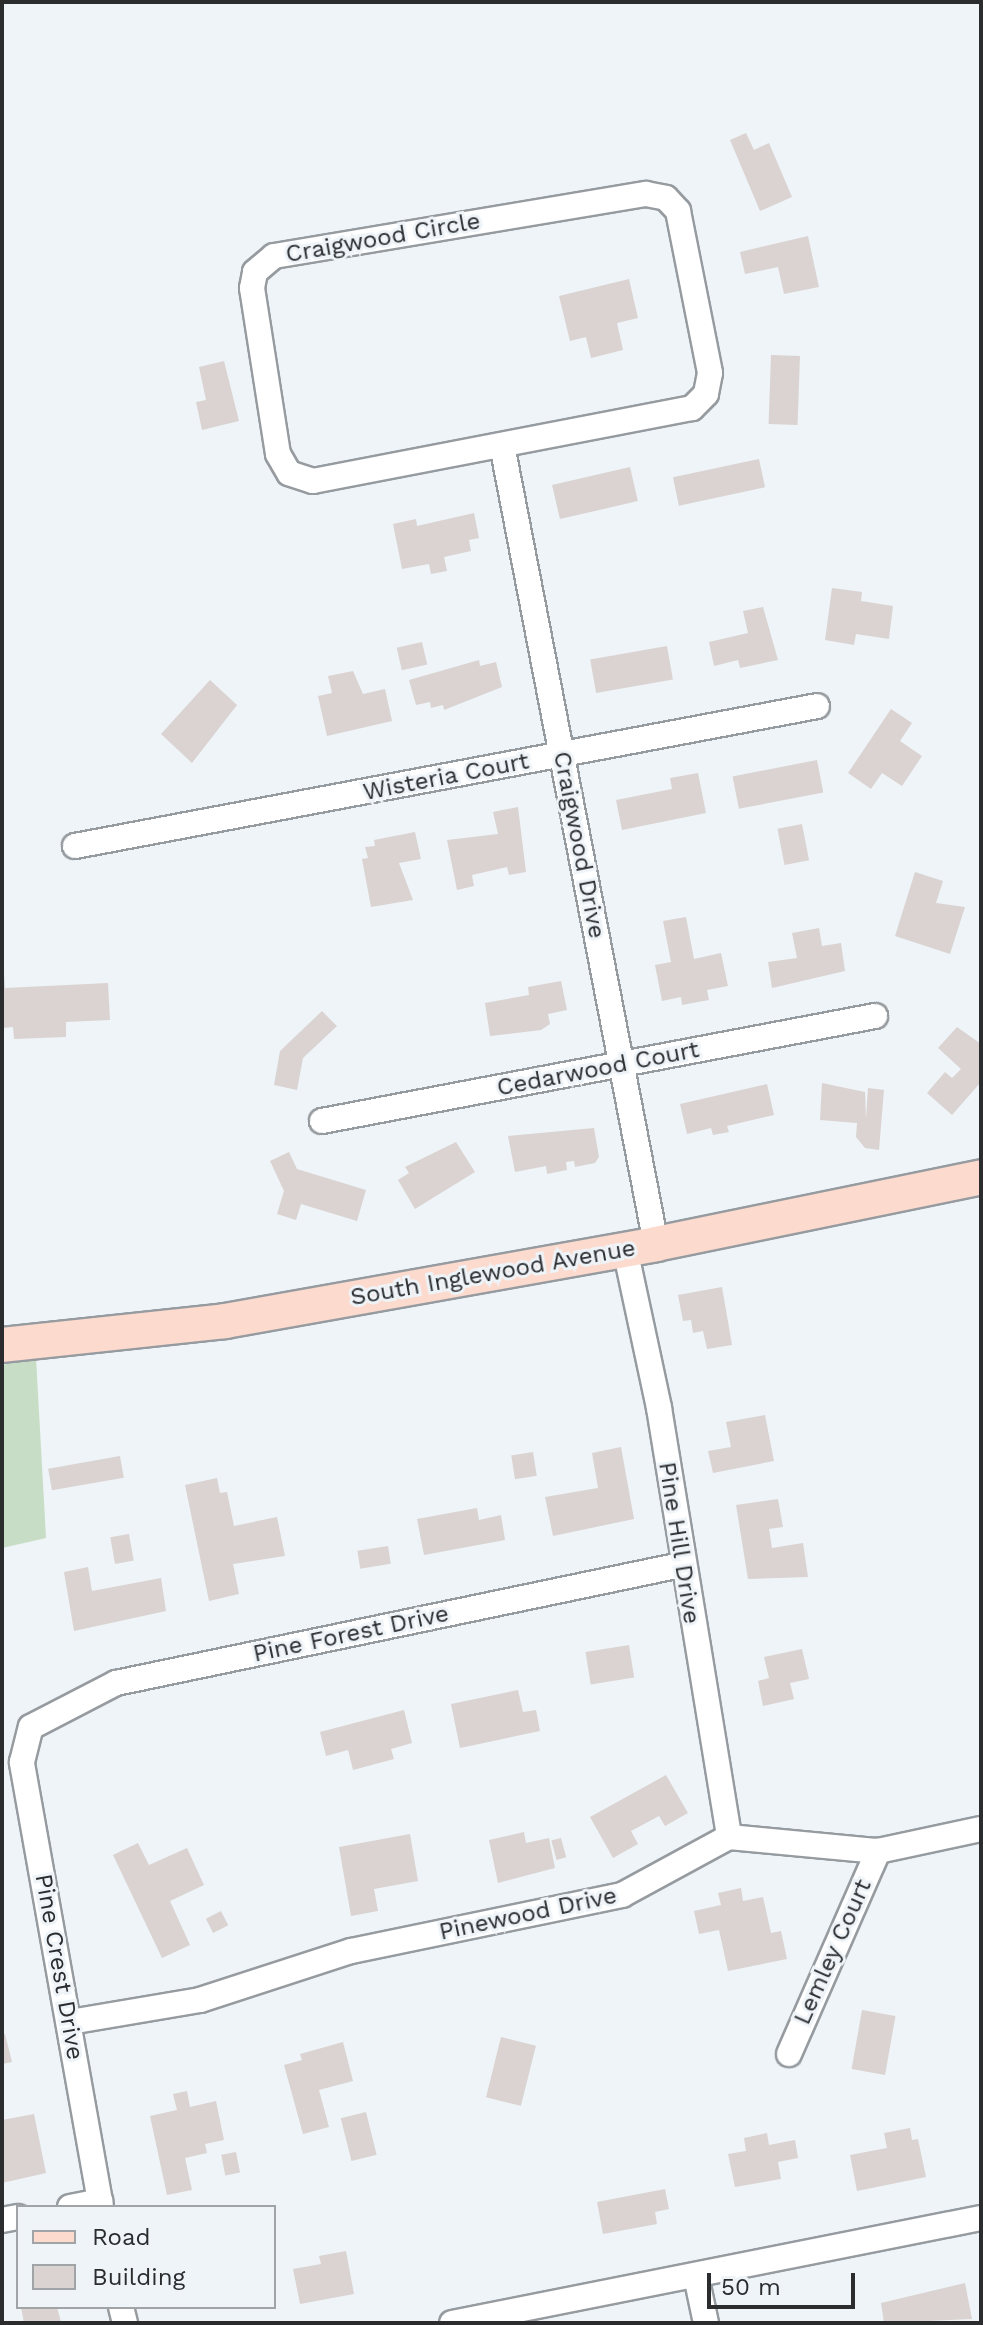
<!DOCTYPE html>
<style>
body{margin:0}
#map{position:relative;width:983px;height:2325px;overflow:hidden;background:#eef4f8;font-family:"Work Sans",sans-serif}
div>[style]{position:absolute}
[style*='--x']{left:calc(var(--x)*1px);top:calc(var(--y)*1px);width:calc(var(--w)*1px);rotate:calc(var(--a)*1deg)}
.green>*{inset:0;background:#c7ddc5}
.building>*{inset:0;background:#dad3d1;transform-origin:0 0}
.roads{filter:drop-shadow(2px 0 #969ba0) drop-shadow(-2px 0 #969ba0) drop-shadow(0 2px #969ba0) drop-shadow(0 -2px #969ba0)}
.street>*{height:24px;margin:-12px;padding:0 12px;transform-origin:12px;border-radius:12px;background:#fff}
.secondary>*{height:34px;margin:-17px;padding:0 17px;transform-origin:17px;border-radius:17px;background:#fcdace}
span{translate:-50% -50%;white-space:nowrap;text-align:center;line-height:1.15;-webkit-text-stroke:6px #eef4f8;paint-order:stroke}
.street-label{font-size:24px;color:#2a2c2e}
.frame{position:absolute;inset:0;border:4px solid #2a2c2e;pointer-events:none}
.legend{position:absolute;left:16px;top:2205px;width:260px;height:104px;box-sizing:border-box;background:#eef4f8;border:2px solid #a0a4a7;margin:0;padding:10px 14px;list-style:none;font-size:24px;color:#2a2c2e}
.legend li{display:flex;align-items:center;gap:16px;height:40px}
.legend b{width:40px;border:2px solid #a0a4a7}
.scale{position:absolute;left:707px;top:2273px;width:148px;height:36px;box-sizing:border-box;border:4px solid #2a2c2e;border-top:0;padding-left:10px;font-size:24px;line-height:28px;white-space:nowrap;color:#2a2c2e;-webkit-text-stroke:6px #eef4f8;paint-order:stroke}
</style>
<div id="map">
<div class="green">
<div style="clip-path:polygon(36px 1358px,46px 1538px,2px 1548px,2px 1365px)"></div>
</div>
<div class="building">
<div style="clip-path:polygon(746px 133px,754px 150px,769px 143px,792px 197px,760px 211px,730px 140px)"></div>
<div style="clip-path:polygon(808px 236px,819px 287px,784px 294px,778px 267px,745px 274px,740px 252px)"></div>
<div style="clip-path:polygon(629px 279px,638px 318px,617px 323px,623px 350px,591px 358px,586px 337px,570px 341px,559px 296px)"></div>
<div style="left:771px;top:355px;width:29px;height:69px;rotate:2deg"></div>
<div style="clip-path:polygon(224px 361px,239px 421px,202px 430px,196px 402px,206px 400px,199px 367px)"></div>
<div style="left:759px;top:459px;width:29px;height:88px;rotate:78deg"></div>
<div style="left:630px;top:467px;width:35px;height:80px;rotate:77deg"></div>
<div style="clip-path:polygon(474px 513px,479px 538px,469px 540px,471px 551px,444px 557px,447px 571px,431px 574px,429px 564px,402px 569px,393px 524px,416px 519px,417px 526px)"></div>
<div style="clip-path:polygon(832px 588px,862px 592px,861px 601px,893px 606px,889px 639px,856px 634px,854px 645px,825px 640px)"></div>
<div style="clip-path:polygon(763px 607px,778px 660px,740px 668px,738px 660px,714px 666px,709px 642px,748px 633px,743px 611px)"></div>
<div style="left:422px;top:642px;width:23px;height:26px;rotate:77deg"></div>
<div style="left:667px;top:646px;width:34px;height:78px;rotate:80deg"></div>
<div style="clip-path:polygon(479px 660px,480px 666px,496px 662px,502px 687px,444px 710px,443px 705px,431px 708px,430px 702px,416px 705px,409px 680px)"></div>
<div style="clip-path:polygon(353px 671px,363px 694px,385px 689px,392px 721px,327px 736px,318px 696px,332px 693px,328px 676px)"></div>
<div style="clip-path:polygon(210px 680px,237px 705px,192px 763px,161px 734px)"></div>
<div style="clip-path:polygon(891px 709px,912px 723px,900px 741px,922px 756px,902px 786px,882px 773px,871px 789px,848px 773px)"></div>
<div style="left:817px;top:760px;width:33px;height:86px;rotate:79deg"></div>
<div style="clip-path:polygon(698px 773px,706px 813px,622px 830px,616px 800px,672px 789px,670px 778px)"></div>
<div style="clip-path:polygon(518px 807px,526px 872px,509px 875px,507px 867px,472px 875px,474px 886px,457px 890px,447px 840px,498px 834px,493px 812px)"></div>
<div style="left:802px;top:824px;width:37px;height:25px;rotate:79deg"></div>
<div style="clip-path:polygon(415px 832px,421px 859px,399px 863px,413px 900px,371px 907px,362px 859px,368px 858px,365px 847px,375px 846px,374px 840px)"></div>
<div style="clip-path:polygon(915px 872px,943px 881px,936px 903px,965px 907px,950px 954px,895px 936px)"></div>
<div style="clip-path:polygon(686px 917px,694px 959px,721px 953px,728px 986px,707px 990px,709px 1000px,682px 1005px,681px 997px,662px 1001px,655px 965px,671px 962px,663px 921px)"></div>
<div style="clip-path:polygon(819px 928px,822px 946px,841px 943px,845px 971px,772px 988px,768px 962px,797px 958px,792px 933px)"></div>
<div style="clip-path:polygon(4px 973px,5px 988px,108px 983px,110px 1020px,66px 1022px,66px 1037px,14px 1039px,13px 1027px,2px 1028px)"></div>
<div style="clip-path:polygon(561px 981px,567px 1010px,548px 1014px,550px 1024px,541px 1030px,490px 1036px,485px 1003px,529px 995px,528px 987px)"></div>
<div style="clip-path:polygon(322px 1011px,337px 1026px,303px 1058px,297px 1090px,274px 1085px,280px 1051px)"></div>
<div style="clip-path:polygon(957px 1027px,981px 1044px,981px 1082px,952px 1115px,927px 1093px,945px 1072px,952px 1078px,961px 1069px,938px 1048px)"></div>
<div style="clip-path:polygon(822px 1083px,865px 1092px,866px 1119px,868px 1088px,884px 1090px,879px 1150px,865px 1148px,856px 1137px,857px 1123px,820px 1120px)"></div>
<div style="clip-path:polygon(767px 1084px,774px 1115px,727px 1126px,729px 1132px,713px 1135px,711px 1128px,687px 1134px,680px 1104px)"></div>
<div style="clip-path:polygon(594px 1128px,599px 1157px,595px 1163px,575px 1167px,574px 1161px,566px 1162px,567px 1170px,547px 1174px,546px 1166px,515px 1172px,508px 1136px)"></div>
<div style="clip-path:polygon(456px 1142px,475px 1172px,415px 1209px,398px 1180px,409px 1173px,405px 1167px)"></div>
<div style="clip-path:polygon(289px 1152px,297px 1169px,366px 1190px,357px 1221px,301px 1204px,296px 1220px,277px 1214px,284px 1191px,270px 1161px)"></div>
<div style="clip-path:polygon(722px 1287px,732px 1345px,707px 1349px,703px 1331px,693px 1333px,691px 1320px,683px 1321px,678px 1295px)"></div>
<div style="clip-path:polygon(765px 1415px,774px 1461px,713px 1473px,708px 1451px,731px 1447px,726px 1422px)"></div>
<div style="clip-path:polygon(621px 1447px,634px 1519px,553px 1536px,545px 1497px,598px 1488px,592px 1453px)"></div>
<div style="left:533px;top:1452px;width:24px;height:22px;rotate:81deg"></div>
<div style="left:120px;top:1456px;width:22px;height:73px;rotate:80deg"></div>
<div style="clip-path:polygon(217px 1478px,220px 1493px,227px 1492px,234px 1526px,277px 1517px,285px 1556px,233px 1564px,239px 1594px,209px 1601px,185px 1485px)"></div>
<div style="clip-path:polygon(778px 1499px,783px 1527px,769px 1529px,772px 1548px,803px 1543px,808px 1577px,748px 1579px,736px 1505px)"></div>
<div style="clip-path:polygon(477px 1508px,479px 1520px,501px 1515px,505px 1540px,424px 1555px,417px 1519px)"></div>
<div style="left:129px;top:1534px;width:27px;height:19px;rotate:80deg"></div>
<div style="left:388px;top:1546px;width:18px;height:31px;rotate:81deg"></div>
<div style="clip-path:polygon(88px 1567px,92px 1591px,161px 1578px,166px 1611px,74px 1631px,64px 1572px)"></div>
<div style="left:629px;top:1645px;width:33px;height:44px;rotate:81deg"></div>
<div style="clip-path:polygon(802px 1649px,809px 1679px,790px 1683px,794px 1699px,763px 1706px,758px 1681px,769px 1678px,764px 1657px)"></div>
<div style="clip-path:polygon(518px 1690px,523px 1712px,536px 1710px,540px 1731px,460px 1748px,451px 1704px)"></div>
<div style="clip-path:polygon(404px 1710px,412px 1743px,391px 1749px,394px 1759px,353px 1770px,348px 1750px,326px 1756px,320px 1732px)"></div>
<div style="clip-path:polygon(666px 1775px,688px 1813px,665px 1826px,659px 1816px,631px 1831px,638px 1844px,613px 1858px,590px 1817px)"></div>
<div style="clip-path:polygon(524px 1832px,526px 1843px,549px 1838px,555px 1868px,498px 1883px,489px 1840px)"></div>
<div style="clip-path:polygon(410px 1834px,418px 1881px,374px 1889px,378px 1911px,351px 1916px,339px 1847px)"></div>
<div style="left:561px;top:1838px;width:20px;height:10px;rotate:75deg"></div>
<div style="clip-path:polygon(138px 1843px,149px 1865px,187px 1848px,204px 1885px,170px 1901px,190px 1945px,162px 1958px,113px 1855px)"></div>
<div style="clip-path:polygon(741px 1888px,743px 1901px,763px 1897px,771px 1933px,781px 1931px,787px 1959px,728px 1971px,719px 1930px,699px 1934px,694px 1911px,721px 1905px,718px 1893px)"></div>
<div style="left:221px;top:1911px;width:16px;height:17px;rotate:63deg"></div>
<div style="left:862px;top:2010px;width:34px;height:60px;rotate:10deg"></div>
<div style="clip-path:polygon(5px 2034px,12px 2062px,2px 2064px,2px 2035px)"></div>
<div style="left:501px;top:2037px;width:36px;height:62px;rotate:14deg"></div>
<div style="clip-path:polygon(343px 2042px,353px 2081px,319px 2090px,329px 2127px,303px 2134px,284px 2065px,302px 2060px,300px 2054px)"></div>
<div style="clip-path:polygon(187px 2091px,190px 2107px,216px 2101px,224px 2140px,205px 2144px,207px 2153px,185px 2158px,192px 2190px,167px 2195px,150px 2116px,177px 2110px,173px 2094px)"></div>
<div style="left:366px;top:2112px;width:44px;height:26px;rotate:76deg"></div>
<div style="clip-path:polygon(34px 2114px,46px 2173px,2px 2183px,2px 2120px)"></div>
<div style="clip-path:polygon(910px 2128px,912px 2140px,918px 2139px,926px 2177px,857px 2191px,850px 2155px,887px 2148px,884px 2133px)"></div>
<div style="clip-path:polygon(767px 2133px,769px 2145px,795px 2140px,798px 2158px,778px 2162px,781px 2179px,735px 2187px,728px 2154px,746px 2151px,744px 2138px)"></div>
<div style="left:236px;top:2152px;width:21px;height:15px;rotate:79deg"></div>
<div style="clip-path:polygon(665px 2189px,669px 2209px,655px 2212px,657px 2224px,603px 2234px,597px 2202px)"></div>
<div style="clip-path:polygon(346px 2251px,354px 2294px,300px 2304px,293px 2269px,321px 2264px,319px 2256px)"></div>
<div style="clip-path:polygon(965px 2283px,972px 2319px,884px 2323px,881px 2303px)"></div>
<div style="clip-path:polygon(21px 2307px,57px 2307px,61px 2322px,24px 2323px)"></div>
</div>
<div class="roads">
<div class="street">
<div style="--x:646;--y:194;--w:20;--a:11"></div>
<div style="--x:666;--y:198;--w:18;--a:47"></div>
<div style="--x:678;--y:211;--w:165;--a:78.8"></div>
<div style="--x:710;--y:373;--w:21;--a:101"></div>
<div style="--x:706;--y:394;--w:20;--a:135"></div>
<div style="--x:692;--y:408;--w:386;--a:169.1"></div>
<div style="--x:313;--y:481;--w:25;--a:-162"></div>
<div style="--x:289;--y:473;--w:22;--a:-120"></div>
<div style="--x:278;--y:454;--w:168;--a:-98.9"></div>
<div style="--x:252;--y:288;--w:16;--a:-79"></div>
<div style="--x:255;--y:272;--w:25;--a:-40"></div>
<div style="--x:274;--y:256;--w:377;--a:-9.5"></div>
<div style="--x:502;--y:445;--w:814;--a:79.09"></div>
<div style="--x:75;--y:846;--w:755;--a:-10.68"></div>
<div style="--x:322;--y:1121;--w:563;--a:-10.75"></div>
<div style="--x:625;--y:1249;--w:163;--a:77.9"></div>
<div style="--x:659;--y:1408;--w:435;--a:80.7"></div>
<div style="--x:70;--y:2022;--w:132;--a:-9.6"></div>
<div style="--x:200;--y:2000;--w:159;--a:-18"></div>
<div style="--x:351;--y:1951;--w:277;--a:-11.7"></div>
<div style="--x:622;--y:1895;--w:122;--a:-28.5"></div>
<div style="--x:729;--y:1837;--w:150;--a:5.4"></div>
<div style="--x:878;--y:1851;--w:105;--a:-12.1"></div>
<div style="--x:789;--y:2054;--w:222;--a:-66.3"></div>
<div style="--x:70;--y:2207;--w:31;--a:-11"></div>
<div style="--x:101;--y:2207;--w:452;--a:-100.1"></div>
<div style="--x:22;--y:1762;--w:36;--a:-76"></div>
<div style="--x:31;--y:1727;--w:96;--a:-27.4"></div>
<div style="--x:116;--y:1683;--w:577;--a:-11.8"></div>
<div style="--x:2;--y:2220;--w:16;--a:-11"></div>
<div style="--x:696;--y:2276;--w:48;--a:78"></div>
<div style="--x:121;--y:2307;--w:16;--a:76"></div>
<div style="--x:452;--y:2323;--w:539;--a:-11.23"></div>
</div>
<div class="secondary">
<div style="--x:2;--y:1345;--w:224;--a:-6.1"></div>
<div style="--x:225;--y:1321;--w:438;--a:-10.1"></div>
<div style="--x:656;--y:1244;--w:332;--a:-11.6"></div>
</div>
</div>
<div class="street-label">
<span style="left:383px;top:238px;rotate:-10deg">Craigwood Circle</span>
<span style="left:446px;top:777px;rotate:-11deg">Wisteria Court</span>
<span style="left:579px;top:845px;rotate:79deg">Craigwood Drive</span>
<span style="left:598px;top:1069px;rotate:-11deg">Cedarwood Court</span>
<span style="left:493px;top:1273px;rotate:-10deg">South Inglewood Avenue</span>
<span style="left:679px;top:1543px;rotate:81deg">Pine Hill Drive</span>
<span style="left:351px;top:1634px;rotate:-12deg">Pine Forest Drive</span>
<span style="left:528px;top:1914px;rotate:-12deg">Pinewood Drive</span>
<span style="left:833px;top:1952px;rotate:-66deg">Lemley Court</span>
<span style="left:59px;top:1967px;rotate:80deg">Pine Crest Drive</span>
</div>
<div class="frame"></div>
<ul class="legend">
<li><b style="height:10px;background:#fcdace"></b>Road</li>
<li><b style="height:22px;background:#dad3d1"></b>Building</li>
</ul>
<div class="scale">50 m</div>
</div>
